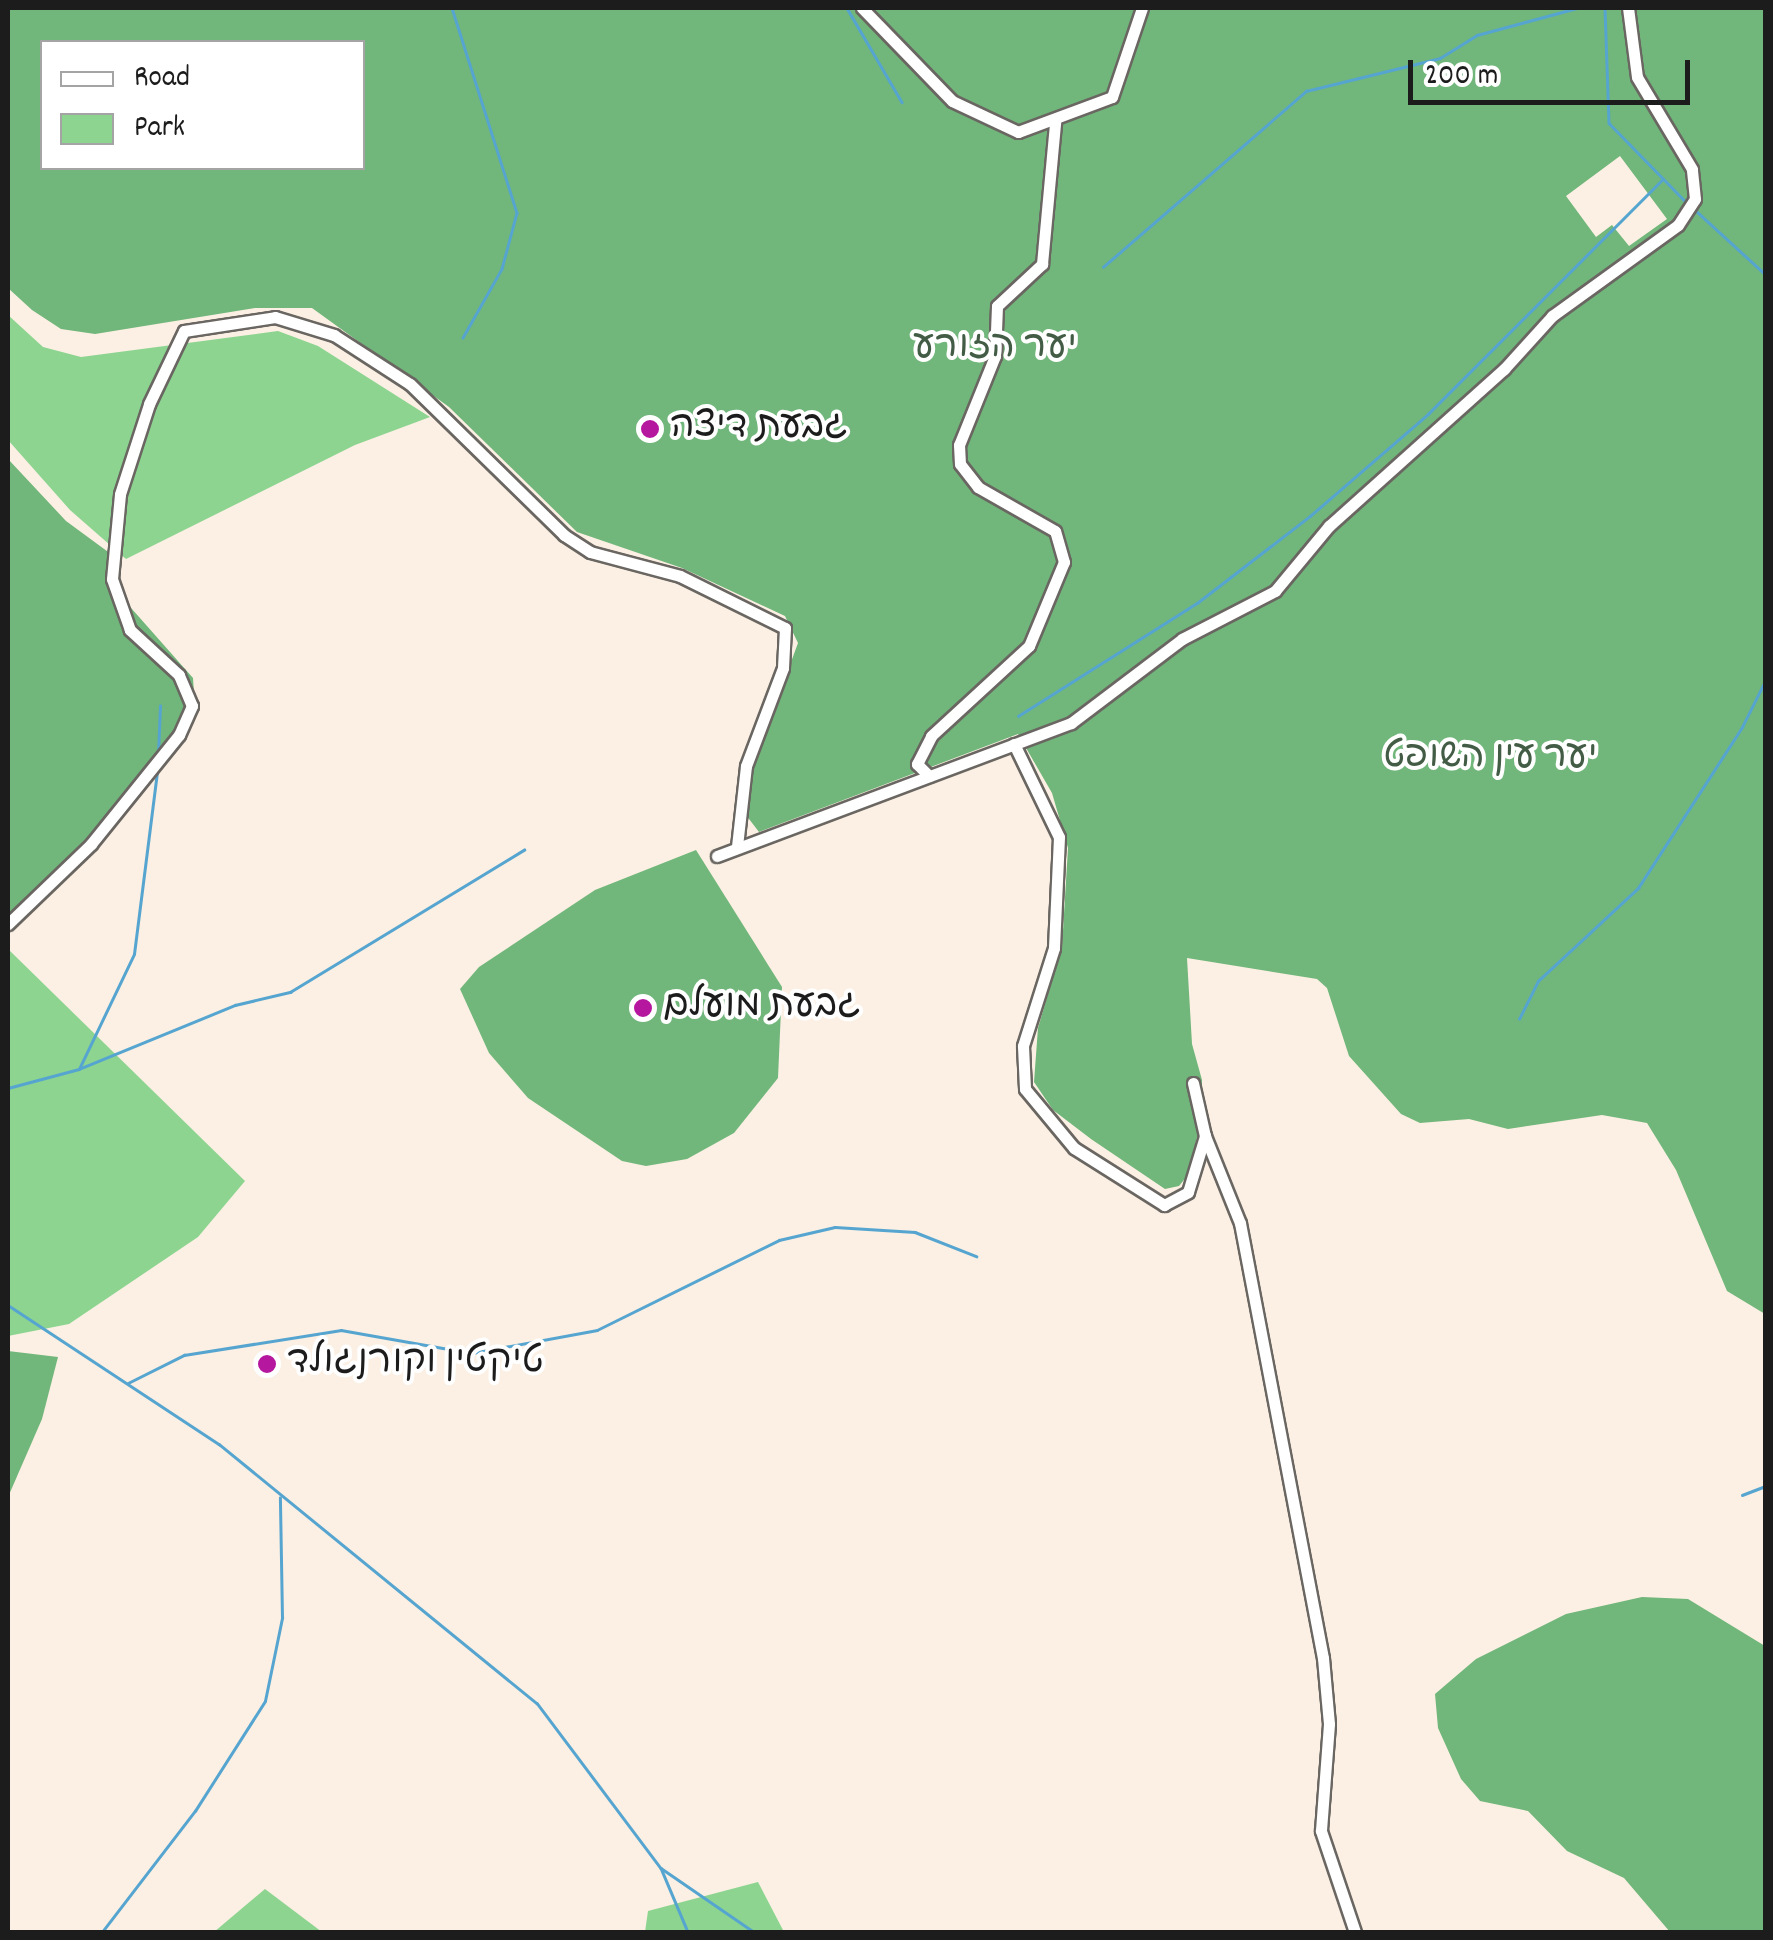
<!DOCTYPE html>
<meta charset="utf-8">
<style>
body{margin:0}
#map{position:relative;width:1773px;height:1940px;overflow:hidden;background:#fbf0e3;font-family:Dekko,"Playpen Sans Hebrew",sans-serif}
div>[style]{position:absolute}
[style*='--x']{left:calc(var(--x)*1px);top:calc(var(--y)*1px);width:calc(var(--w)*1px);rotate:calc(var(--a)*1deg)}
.green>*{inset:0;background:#8cd490}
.forest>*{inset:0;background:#71b67a}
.stream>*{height:2.5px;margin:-1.25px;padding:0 1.25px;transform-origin:1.25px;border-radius:1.25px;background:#56a5d0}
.roads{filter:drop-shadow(2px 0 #6a6662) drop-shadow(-2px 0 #6a6662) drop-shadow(0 2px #6a6662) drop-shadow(0 -2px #6a6662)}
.street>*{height:11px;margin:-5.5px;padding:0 5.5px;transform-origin:5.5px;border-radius:5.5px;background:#fff}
.dots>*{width:28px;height:28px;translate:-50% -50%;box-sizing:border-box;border:5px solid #fff;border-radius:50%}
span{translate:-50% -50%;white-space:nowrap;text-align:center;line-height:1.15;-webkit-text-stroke:8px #fff;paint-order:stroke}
.park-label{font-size:38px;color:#435c45}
.poi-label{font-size:38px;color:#1c1c1c}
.left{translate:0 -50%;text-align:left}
.frame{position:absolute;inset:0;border:10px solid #1c1c1c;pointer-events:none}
.legend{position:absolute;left:40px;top:40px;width:325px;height:130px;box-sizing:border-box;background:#fff;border:2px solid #a4a4a4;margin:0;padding:12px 18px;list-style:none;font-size:30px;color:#1c1c1c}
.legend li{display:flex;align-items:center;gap:20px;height:50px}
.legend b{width:50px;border:2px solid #a4a4a4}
.scale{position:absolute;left:1408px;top:60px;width:282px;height:45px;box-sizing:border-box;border:5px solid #1c1c1c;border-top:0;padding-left:12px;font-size:30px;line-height:35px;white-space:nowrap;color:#1c1c1c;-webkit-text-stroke:8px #fff;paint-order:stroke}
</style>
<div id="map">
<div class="green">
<div style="clip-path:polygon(8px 315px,43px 347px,81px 357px,278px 331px,318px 346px,430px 417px,355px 445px,126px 559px,70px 510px,8px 440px)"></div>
<div style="clip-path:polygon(8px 949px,245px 1181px,198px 1237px,69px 1324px,8px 1336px)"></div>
<div style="clip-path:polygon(758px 1882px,784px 1932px,645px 1932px,648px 1911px)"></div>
<div style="clip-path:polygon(265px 1889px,322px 1932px,214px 1932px)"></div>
</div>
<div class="forest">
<div style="clip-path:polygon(evenodd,8px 8px,1765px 8px,1765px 1314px,1727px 1291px,1676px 1170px,1647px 1123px,1602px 1115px,1508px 1129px,1469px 1119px,1420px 1123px,1401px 1114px,1349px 1056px,1327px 988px,1317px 979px,1187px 958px,1192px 1044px,1202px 1080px,1201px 1120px,1188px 1175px,1179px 1186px,1165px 1189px,1091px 1139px,1053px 1110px,1034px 1082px,1038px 1028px,1062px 947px,1068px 848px,1052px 793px,1018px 734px,759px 832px,746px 815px,755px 760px,798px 643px,785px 616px,682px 568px,577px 532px,449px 407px,312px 308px,255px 308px,95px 334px,61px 329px,32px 310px,8px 288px,8px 8px,42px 42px,362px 42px,362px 168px,42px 168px,42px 42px,8px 8px,1620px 156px,1667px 219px,1629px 246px,1612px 225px,1596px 237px,1566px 196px,1620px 156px)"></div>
<div style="clip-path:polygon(8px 459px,66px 521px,115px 557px,124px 600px,193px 678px,195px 710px,126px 800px,30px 902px,8px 916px)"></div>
<div style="clip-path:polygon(696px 850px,782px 987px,778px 1078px,734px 1133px,687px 1159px,646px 1166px,622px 1161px,528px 1098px,489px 1053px,460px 989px,479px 967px,595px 890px)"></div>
<div style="clip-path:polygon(8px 1351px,58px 1357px,42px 1419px,8px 1497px)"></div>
<div style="clip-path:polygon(1642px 1597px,1688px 1599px,1765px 1646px,1765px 1932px,1670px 1932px,1624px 1878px,1567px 1851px,1528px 1811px,1480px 1801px,1461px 1779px,1438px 1728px,1435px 1694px,1476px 1659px,1566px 1614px)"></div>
</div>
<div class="stream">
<div style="--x:452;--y:8;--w:215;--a:72.4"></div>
<div style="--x:517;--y:213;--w:58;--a:105"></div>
<div style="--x:502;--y:269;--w:79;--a:119.5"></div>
<div style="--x:847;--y:8;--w:109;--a:59.7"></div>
<div style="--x:1605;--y:8;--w:115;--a:88"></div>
<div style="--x:1609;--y:123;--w:112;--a:45.7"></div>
<div style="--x:1693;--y:208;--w:99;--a:42.5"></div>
<div style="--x:1103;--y:267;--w:269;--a:-40.9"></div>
<div style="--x:1306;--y:91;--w:138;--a:-13.8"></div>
<div style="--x:1440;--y:58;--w:44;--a:-31.9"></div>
<div style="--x:1477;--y:35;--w:104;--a:-15.1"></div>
<div style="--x:1018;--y:716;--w:212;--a:-32.3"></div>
<div style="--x:1197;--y:603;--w:143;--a:-37.6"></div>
<div style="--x:1310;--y:516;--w:156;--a:-40.8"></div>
<div style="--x:1428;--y:414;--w:332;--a:-45"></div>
<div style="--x:158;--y:754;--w:48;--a:-87.6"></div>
<div style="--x:1519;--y:1019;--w:42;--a:-63.4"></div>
<div style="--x:1538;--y:981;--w:137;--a:-42.9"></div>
<div style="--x:1638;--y:888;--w:192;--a:-57.1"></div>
<div style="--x:1742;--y:727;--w:54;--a:-63.4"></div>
<div style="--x:79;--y:1069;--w:127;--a:-64.4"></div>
<div style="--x:134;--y:954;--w:183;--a:-82.8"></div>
<div style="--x:8;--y:1088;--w:73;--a:-15"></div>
<div style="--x:79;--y:1069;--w:169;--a:-22.3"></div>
<div style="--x:235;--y:1005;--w:57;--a:-13.3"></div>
<div style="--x:290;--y:992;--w:274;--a:-31.3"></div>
<div style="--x:8;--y:1305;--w:253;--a:33.4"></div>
<div style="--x:219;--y:1444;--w:410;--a:39.2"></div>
<div style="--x:537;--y:1703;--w:206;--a:53.1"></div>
<div style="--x:661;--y:1868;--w:69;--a:67.1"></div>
<div style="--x:128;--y:1383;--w:63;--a:-26.6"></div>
<div style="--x:184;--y:1355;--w:159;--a:-9"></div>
<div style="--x:341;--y:1330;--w:133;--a:10"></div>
<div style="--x:472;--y:1353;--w:127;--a:-10.4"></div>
<div style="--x:597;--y:1330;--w:203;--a:-26.3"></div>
<div style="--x:779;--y:1240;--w:57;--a:-13.1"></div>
<div style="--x:835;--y:1227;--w:80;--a:3.6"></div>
<div style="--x:915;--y:1232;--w:66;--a:21.5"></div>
<div style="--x:1742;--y:1495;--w:26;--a:-21"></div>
<div style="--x:661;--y:1868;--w:113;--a:34.5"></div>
<div style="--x:102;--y:1932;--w:153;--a:-52.5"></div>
<div style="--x:195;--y:1811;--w:130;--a:-57.5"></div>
<div style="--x:265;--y:1701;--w:85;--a:-78.4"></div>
<div style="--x:282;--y:1618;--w:120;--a:-91"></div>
</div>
<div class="roads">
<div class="street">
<div style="--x:862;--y:8;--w:129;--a:45.9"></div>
<div style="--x:952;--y:101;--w:73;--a:25.2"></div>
<div style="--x:1018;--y:132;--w:100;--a:-20.4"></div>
<div style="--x:1112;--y:97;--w:94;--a:-71.4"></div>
<div style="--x:1014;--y:744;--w:103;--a:64.2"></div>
<div style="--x:1059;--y:837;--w:111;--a:92.6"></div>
<div style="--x:1054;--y:948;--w:103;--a:107.6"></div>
<div style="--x:1023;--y:1046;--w:43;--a:87.3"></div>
<div style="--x:1025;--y:1089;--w:77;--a:50.3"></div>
<div style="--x:1074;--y:1148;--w:107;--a:32.3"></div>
<div style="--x:1164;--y:1205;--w:27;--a:-28"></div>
<div style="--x:1188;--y:1192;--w:59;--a:-73.1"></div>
<div style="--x:929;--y:776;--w:17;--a:-135"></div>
<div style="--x:917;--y:764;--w:31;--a:-63"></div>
<div style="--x:931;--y:736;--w:133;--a:-42.6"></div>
<div style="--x:1029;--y:646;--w:91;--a:-67.4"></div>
<div style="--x:1064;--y:562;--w:32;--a:-106"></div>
<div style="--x:1055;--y:531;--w:89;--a:-150.3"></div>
<div style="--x:978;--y:487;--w:29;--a:-128"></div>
<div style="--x:960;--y:464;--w:19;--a:-93"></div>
<div style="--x:959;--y:445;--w:96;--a:-68"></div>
<div style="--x:995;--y:356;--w:50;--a:-87.7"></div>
<div style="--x:997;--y:306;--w:62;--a:-43"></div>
<div style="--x:1042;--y:264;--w:142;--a:-84.7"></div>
<div style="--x:717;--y:856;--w:378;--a:-20.6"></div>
<div style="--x:1071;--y:723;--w:139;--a:-37.1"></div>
<div style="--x:1182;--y:639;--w:105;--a:-27.3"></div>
<div style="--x:1275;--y:591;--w:85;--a:-50.3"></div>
<div style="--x:1329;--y:526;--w:235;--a:-41.9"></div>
<div style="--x:1504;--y:369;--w:72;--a:-47.8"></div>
<div style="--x:1552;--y:316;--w:155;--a:-35.8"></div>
<div style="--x:1678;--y:225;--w:31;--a:-57"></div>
<div style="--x:1695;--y:199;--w:30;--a:-96"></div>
<div style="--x:1692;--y:169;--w:107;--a:-120.9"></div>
<div style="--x:1637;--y:77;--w:70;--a:-97.4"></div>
<div style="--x:8;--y:924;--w:115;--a:-43.9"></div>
<div style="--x:91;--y:844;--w:140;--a:-51.1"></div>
<div style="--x:179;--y:735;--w:32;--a:-66"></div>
<div style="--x:192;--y:706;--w:34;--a:-113"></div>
<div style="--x:179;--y:675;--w:67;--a:-137.4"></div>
<div style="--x:130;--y:630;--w:54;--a:-109.4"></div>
<div style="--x:112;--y:579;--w:85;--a:-84.6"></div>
<div style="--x:120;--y:494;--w:95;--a:-72.1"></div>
<div style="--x:149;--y:404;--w:81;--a:-64.4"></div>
<div style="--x:184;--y:331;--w:92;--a:-8.7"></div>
<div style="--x:275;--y:317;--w:62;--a:17"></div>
<div style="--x:334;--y:335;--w:90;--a:32.8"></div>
<div style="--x:410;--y:384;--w:216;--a:44.4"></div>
<div style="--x:564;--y:535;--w:31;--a:33"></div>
<div style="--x:590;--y:552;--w:93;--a:14.9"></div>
<div style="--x:680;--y:576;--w:117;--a:26.3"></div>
<div style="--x:785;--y:628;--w:40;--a:92.9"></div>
<div style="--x:783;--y:668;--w:105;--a:110.7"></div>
<div style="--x:746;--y:766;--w:81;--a:96.4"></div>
<div style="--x:1193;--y:1083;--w:54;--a:77.2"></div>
<div style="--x:1205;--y:1136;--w:94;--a:68.1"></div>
<div style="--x:1240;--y:1223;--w:443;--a:79.2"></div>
<div style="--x:1323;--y:1658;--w:66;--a:84.8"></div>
<div style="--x:1329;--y:1724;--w:107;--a:94.3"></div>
<div style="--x:1321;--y:1831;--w:107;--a:71.4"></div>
</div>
</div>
<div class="dots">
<div style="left:650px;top:429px;background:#b5179e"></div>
<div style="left:643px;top:1008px;background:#b5179e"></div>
<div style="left:267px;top:1364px;background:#b5179e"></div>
</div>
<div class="park-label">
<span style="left:995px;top:349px">יער הזורע</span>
<span style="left:1490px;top:759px">יער עין השופט</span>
</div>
<div class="poi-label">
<span class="left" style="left:670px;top:429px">גבעת דיצה</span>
<span class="left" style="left:663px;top:1008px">גבעת מועלם</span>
<span class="left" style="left:287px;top:1364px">טיקטין וקורנגולד</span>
</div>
<div class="frame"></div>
<ul class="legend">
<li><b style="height:12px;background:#fff"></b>Road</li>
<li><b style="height:28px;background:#8cd490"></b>Park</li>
</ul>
<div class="scale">200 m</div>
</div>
